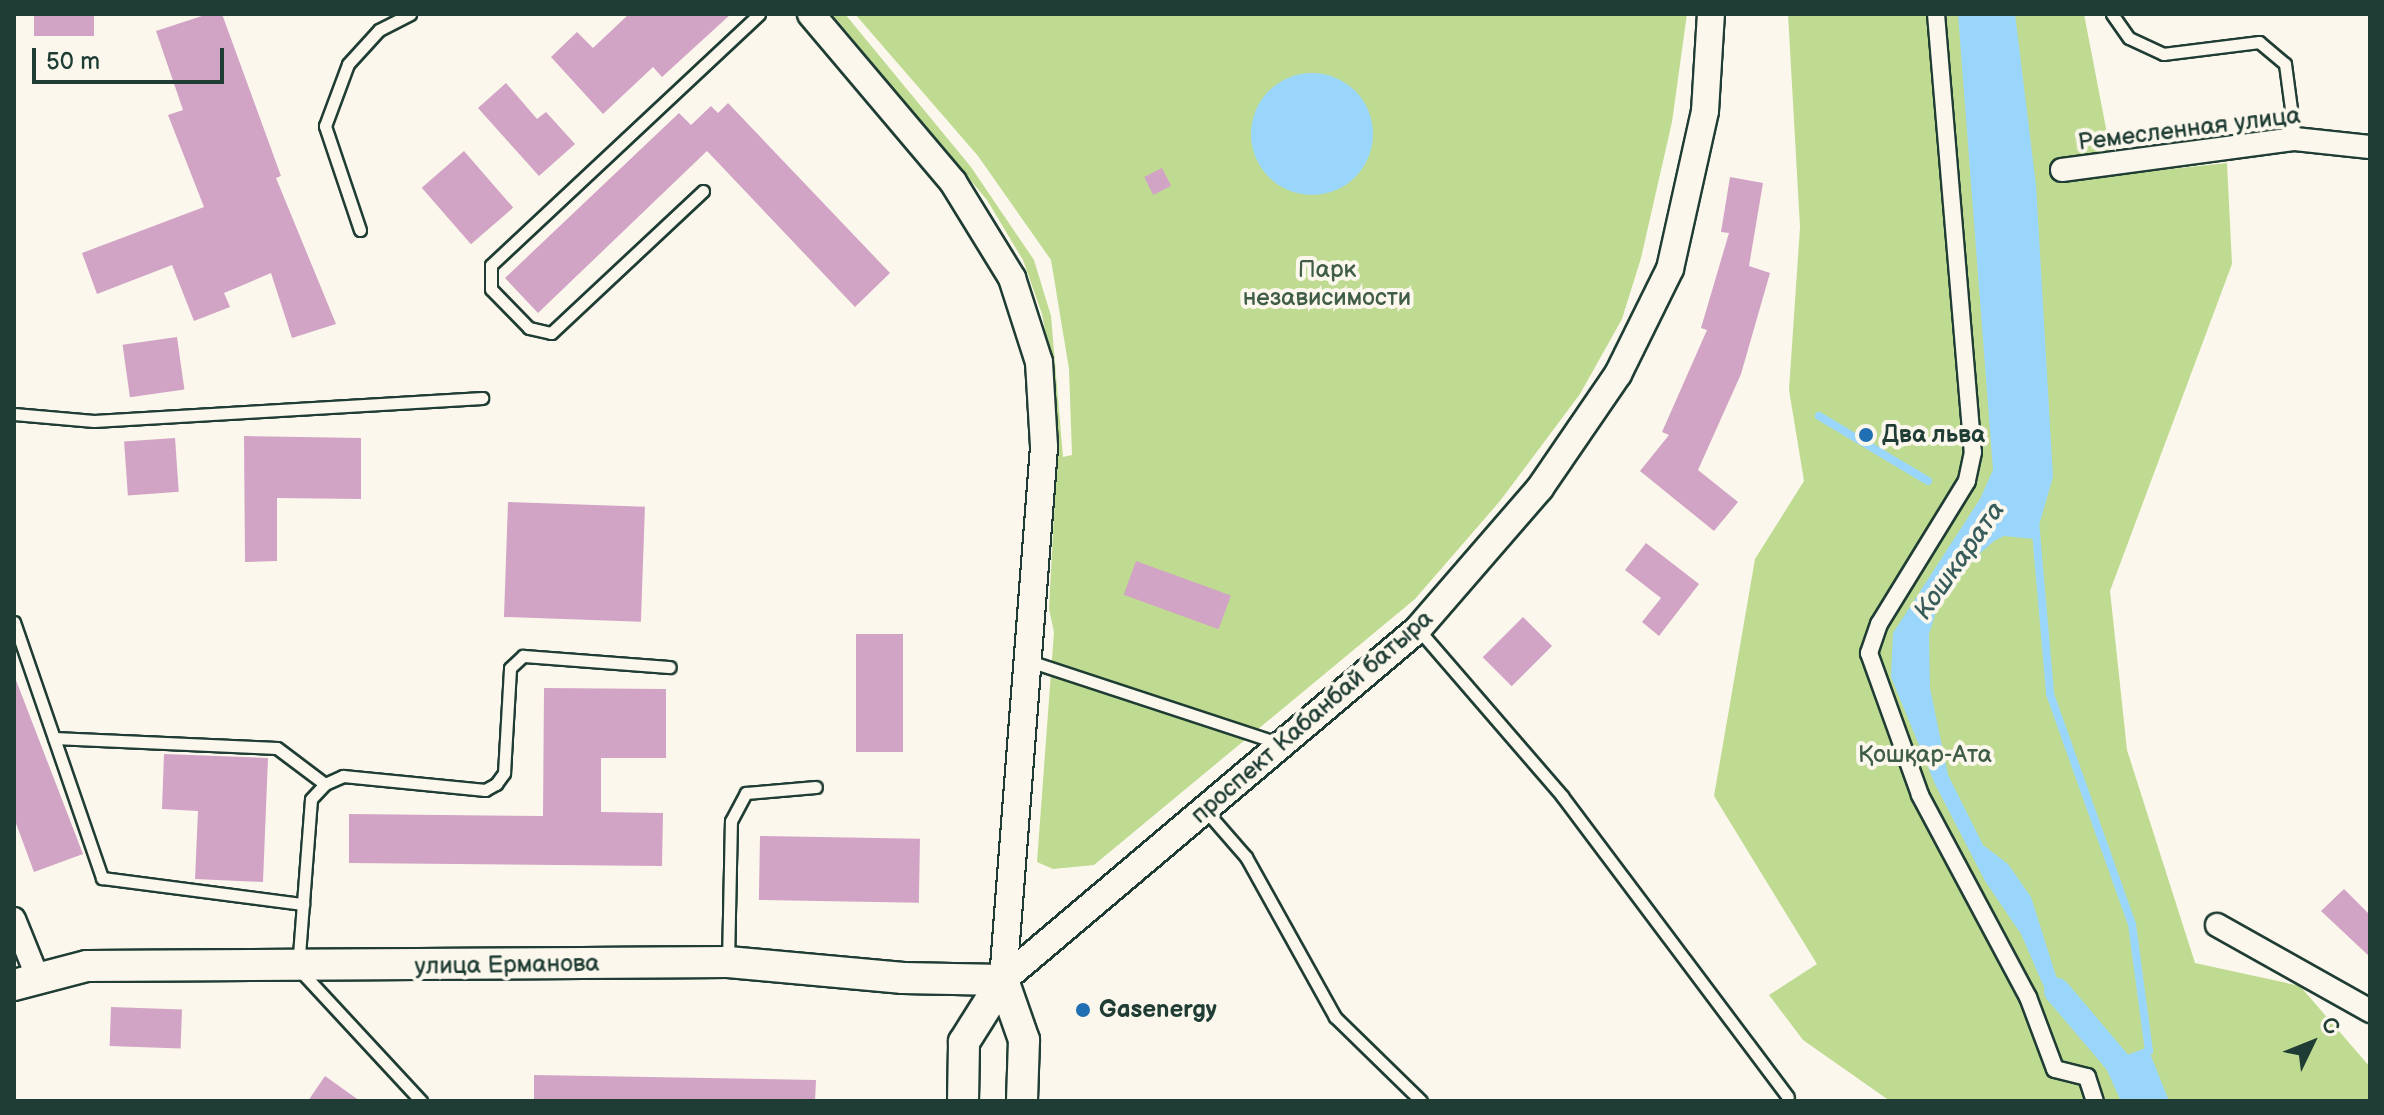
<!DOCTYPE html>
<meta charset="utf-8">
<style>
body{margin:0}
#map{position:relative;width:2384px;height:1115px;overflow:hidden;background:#fbf7ec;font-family:"Balsamiq Sans",sans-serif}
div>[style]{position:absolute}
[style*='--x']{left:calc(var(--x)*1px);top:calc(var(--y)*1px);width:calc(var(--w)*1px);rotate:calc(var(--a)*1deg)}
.green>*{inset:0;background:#bfdb92}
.water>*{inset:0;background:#9ad6fb}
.round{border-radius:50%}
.stream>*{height:8px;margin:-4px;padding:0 4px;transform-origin:4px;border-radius:4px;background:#9ad6fb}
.canal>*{height:26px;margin:-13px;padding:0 13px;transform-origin:13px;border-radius:13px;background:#9ad6fb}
.building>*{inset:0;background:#d1a3c5;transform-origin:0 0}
.roads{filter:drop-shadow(2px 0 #1f3d34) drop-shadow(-2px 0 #1f3d34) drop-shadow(0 2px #1f3d34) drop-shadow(0 -2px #1f3d34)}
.service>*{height:11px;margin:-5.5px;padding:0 5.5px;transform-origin:5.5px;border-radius:5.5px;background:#fbf7ec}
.pedestrian>*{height:16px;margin:-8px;padding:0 8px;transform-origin:8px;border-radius:8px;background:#fbf7ec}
.minor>*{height:22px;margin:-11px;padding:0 11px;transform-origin:11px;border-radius:11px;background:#fbf7ec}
.tertiary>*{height:26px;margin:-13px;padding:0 13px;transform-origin:13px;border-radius:13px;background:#fbf7ec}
.secondary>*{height:30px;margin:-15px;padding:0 15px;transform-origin:15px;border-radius:15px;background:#fbf7ec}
.dots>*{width:22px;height:22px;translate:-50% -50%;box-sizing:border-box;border:4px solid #fbf7ec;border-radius:50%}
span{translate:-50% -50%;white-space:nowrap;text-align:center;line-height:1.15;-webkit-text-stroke:8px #fbf7ec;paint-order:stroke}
.street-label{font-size:24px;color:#1f3d34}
.park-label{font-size:24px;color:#3f5d47}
.poi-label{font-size:24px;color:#1f3d34;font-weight:700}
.left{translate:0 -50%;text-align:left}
.water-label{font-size:26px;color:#385c5c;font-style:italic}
.frame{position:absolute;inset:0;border:16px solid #1f3d34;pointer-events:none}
.north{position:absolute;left:2272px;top:1003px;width:80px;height:80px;-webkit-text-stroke:6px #fbf7ec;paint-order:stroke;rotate:47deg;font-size:22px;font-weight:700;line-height:32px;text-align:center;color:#1f3d34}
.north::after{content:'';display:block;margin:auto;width:28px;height:36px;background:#1f3d34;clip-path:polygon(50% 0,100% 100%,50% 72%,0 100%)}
.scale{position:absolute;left:32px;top:48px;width:192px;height:36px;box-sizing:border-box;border:4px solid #1f3d34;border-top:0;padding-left:10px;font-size:24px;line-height:28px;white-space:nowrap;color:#1f3d34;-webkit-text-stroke:6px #fbf7ec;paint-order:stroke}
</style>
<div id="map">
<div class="green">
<div style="clip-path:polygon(832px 14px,845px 14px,971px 167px,1034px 260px,1051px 316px,1063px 457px,1072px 455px,1069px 369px,1051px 260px,978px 156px,855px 14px,1687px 14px,1672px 122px,1641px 258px,1622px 319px,1580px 394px,1500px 501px,1415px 599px,1094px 865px,1053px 869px,1037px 862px,1054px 632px,1049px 609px,1056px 476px,1051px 362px,1042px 314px,1023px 260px,987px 200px)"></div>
<div style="clip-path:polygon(1788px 14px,2084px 14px,2115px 175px,2227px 163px,2232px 264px,2110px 591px,2127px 750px,2195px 963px,2300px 986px,2370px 1067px,2370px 1101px,1890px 1101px,1803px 1040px,1769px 995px,1817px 964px,1714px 796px,1755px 559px,1804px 481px,1789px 390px,1800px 227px)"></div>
</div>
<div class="water">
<div style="clip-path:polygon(1958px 14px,2015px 14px,2036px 185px,2053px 477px,2035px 539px,2004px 536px,1994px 541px,1969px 563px,1938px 606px,1929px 634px,1930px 688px,1948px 775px,1983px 845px,2008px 864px,2031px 897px,2056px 976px,2084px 1016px,2067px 1018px,2050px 1001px,2021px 934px,1985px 881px,1935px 784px,1891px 677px,1893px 633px,1980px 499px,1993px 470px)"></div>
<div class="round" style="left:1251px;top:73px;width:122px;height:122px"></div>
<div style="clip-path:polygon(2149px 1051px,2169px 1101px,2130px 1101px,2118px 1063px)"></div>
</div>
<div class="stream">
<div style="--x:1819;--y:416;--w:127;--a:30.8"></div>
<div style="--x:2035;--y:521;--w:174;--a:85"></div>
<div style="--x:2050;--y:694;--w:244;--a:70.4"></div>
<div style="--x:2132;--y:924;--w:128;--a:82.4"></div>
<div style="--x:2149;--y:1051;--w:33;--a:159"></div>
</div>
<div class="canal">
<div style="--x:2057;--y:991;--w:94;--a:49.7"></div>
<div style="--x:2118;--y:1063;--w:42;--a:65.9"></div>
</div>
<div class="building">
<div style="left:34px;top:14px;width:60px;height:22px"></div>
<div style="clip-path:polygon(208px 14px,222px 14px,281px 176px,276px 178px,336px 324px,292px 338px,271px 273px,224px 293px,230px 307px,194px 321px,172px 265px,97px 294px,82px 253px,204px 207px,168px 115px,183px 110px,156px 31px)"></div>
<div style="clip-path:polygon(629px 14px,731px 14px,662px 77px,653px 67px,603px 114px,551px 57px,577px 32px,593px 48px)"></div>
<div style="clip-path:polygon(506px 83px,537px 119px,546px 112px,575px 144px,539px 176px,478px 108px)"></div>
<div style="clip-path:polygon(728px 103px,890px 273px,855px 307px,707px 151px,538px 313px,505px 278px,679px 113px,691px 125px,711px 106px,718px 113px)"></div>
<div style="left:464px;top:151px;width:75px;height:56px;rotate:49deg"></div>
<div style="left:1162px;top:168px;width:20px;height:20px;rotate:63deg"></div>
<div style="clip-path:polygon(1730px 177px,1763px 183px,1749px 266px,1770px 273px,1741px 374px,1698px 470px,1738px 502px,1714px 531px,1640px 471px,1669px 435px,1662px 432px,1707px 330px,1701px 328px,1729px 233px,1721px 232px)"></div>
<div style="left:177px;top:337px;width:53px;height:55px;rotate:82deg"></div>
<div style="clip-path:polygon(244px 436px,361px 438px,361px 499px,277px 498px,277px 561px,245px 562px)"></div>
<div style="left:175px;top:438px;width:54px;height:51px;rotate:86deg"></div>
<div style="left:508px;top:502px;width:137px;height:115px;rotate:2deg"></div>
<div style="clip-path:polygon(1646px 543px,1699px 584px,1659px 636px,1642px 622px,1661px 598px,1625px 570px)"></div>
<div style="left:1136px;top:561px;width:101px;height:36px;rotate:20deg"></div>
<div style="left:1523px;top:617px;width:41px;height:57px;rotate:45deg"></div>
<div style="left:856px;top:634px;width:47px;height:118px"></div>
<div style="clip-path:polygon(14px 675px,83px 854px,34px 872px,14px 818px)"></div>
<div style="clip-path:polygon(544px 688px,666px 689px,666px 758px,601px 758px,601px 812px,663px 813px,662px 866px,349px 863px,349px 814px,543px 816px)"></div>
<div style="clip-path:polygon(164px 754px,268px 758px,263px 882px,195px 879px,198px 811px,162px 809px)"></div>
<div style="left:760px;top:836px;width:160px;height:64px;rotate:1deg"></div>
<div style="clip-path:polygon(2344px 889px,2370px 915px,2370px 957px,2321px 911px)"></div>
<div style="left:111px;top:1007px;width:71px;height:39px;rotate:2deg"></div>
<div style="clip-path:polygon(534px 1075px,816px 1080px,815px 1101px,534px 1101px)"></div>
<div style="clip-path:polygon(325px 1076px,360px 1101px,308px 1101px)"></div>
</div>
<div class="roads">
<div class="service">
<div style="--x:2112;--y:14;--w:29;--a:55"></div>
<div style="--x:2129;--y:38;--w:38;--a:25"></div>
<div style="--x:2163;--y:54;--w:97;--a:-7.1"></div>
<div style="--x:2259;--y:42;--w:34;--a:40"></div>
<div style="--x:2285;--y:64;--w:76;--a:82.4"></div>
<div style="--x:703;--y:191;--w:208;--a:136.9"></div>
<div style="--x:551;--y:333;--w:23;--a:-167"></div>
<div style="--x:529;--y:328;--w:54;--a:-134.3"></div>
<div style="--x:491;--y:289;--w:24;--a:-90"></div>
<div style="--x:491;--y:265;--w:367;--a:-43.1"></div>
<div style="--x:360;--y:230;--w:110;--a:-108.6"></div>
<div style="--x:325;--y:126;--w:66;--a:-69.6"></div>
<div style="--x:348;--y:64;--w:46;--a:-47.6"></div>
<div style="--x:379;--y:30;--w:35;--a:-27"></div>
<div style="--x:14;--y:414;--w:80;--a:5"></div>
<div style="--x:94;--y:421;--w:389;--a:-3.4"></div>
<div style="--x:14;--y:622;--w:271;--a:71"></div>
<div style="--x:102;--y:878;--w:203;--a:7.4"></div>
<div style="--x:1418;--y:629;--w:221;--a:49.2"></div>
<div style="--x:1562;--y:796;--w:376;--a:53.1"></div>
<div style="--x:1029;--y:661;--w:263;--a:18.2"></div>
<div style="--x:54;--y:738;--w:223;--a:2.6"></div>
<div style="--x:277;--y:748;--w:60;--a:36.9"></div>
<div style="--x:1206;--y:811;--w:61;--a:49"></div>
<div style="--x:1246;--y:857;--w:183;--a:60.9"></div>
<div style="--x:1335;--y:1017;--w:120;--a:44.3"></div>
<div style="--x:728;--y:962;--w:141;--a:-88.8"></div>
<div style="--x:731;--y:821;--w:32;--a:-62"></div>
<div style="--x:746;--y:793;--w:70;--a:-4.9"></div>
<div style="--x:421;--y:1101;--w:181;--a:-132.8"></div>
<div style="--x:298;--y:968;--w:169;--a:-85.6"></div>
<div style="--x:311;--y:799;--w:21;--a:-47"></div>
<div style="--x:325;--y:784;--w:20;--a:-24"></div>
<div style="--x:343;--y:776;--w:143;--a:5.6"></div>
<div style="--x:485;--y:790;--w:13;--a:-29"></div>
<div style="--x:496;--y:784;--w:14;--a:-54"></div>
<div style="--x:504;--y:773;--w:105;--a:-86.7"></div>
<div style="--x:510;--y:668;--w:18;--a:-43"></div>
<div style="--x:523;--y:656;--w:147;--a:4.3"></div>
</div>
<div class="pedestrian">
<div style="--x:1936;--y:14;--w:440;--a:85.2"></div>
<div style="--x:1973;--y:452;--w:30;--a:102"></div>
<div style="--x:1967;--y:481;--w:168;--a:121.6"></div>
<div style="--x:1879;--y:624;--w:31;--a:109"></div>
<div style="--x:1869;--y:653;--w:151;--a:70.2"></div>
<div style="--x:1920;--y:795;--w:229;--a:61.9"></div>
<div style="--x:2028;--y:997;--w:77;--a:69.4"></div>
<div style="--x:2055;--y:1069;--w:33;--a:14"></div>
<div style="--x:2087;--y:1077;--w:25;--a:72"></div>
</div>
<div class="minor">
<div style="--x:2062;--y:170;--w:235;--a:-7.6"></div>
<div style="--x:2295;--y:139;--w:75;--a:6.1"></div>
<div style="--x:14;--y:919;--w:61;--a:68"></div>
<div style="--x:2217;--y:925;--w:176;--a:29.3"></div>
</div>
<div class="tertiary">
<div style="--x:811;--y:14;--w:220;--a:49.8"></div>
<div style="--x:953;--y:182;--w:113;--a:58.4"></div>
<div style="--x:1012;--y:278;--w:88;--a:72.2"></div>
<div style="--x:1039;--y:362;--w:85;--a:86.6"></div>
<div style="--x:1044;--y:447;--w:535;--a:94.4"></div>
<div style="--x:1003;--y:980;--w:544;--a:-40.22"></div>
<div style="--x:1418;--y:629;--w:186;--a:-49.1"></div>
<div style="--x:1540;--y:488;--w:138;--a:-55.6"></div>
<div style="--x:1618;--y:374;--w:117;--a:-63.7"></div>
<div style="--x:1670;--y:269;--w:162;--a:-77.5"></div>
<div style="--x:1705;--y:111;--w:97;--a:-86.5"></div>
</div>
<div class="secondary">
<div style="--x:1003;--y:980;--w:64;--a:70.7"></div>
<div style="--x:1024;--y:1040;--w:61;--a:91.9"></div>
<div style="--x:14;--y:985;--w:75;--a:-14.6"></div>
<div style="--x:87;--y:966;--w:641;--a:-0.36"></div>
<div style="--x:728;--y:962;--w:176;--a:5.2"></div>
<div style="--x:903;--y:978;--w:100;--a:1.1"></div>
<div style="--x:963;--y:1101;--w:59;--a:-89"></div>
<div style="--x:964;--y:1042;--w:73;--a:-57.8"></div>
</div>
</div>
<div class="dots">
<div style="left:1866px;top:435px;background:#1f6fb2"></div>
<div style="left:1083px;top:1010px;background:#1f6fb2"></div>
</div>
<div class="street-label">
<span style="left:2189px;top:129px;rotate:-7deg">Ремесленная улица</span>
<span style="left:1312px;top:717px;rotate:-41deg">проспект Кабанбай батыра</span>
<span style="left:507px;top:965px;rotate:-1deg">улица Ерманова</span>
</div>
<div class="park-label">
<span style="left:1327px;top:284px">Парк<br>независимости</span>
<span style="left:1925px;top:755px">Қошқар-Ата</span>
</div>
<div class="poi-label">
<span class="left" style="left:1882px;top:435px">Два льва</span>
<span class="left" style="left:1099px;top:1010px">Gasenergy</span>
</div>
<div class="water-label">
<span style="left:1960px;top:561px;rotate:-55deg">Кошкарата</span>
</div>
<div class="frame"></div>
<div class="north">С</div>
<div class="scale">50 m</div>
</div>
